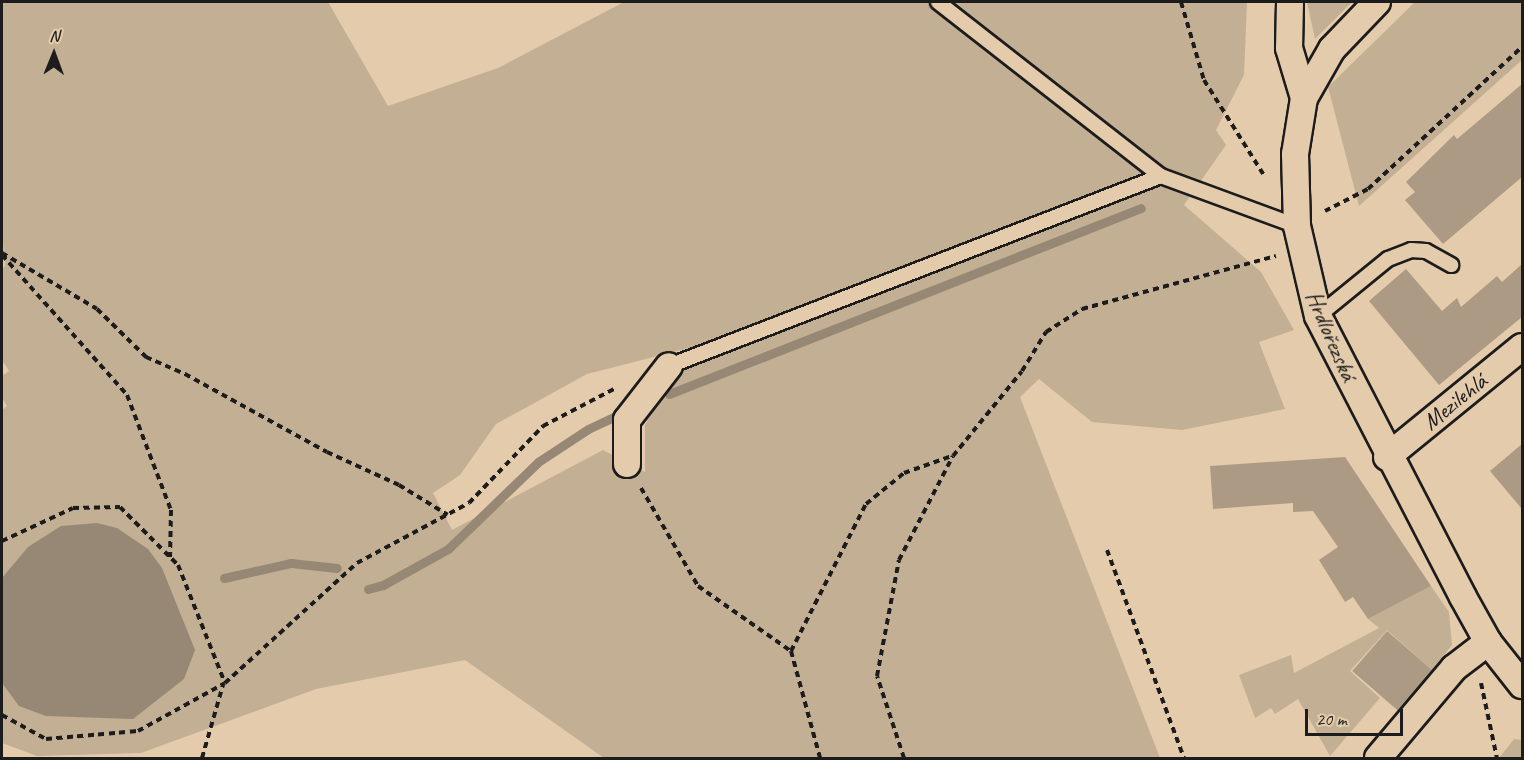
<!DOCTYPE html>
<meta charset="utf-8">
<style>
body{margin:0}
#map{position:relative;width:1524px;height:760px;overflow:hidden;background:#e4cbac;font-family:Caveat,sans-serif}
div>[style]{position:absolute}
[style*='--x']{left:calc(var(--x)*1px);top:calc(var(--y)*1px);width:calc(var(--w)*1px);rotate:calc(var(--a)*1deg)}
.green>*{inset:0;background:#c3af94}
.water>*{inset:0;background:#978875}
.stream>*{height:9px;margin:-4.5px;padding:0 4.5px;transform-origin:4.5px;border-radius:4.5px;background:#978875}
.building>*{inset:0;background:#ac9a84;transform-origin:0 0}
.path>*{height:4px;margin-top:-2px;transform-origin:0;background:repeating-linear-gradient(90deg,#1c1c1c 0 6px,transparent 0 10.5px)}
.roads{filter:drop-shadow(2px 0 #1c1c1c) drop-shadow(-2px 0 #1c1c1c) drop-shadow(0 2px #1c1c1c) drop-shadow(0 -2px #1c1c1c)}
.service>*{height:14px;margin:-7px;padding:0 7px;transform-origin:7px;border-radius:7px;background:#e4cbac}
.minor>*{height:26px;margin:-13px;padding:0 13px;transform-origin:13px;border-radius:13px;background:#e4cbac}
span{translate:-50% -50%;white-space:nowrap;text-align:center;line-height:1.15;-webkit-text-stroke:4.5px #e4cbac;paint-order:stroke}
.street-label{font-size:24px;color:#1c1c1c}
.frame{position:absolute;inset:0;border:3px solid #1c1c1c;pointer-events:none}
.north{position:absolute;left:24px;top:24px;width:60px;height:60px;-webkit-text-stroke:4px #e4cbac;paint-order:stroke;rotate:1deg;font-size:16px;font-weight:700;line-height:24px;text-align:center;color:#1c1c1c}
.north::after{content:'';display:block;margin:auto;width:21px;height:27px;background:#1c1c1c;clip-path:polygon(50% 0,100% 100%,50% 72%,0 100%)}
.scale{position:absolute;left:1305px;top:709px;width:98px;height:27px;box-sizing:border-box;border:3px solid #1c1c1c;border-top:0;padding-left:8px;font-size:18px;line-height:21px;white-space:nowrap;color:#1c1c1c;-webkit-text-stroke:4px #e4cbac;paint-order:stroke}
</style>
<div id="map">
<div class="green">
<div style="clip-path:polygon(evenodd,2px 2px,328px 2px,388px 106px,498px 68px,624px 2px,1247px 2px,1244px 75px,1216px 130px,1226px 145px,1184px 205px,1261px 272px,1294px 330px,1259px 342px,1285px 409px,1182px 430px,1092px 422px,1039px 379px,1020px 397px,1160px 758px,604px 758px,465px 660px,316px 689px,141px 753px,37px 756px,2px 743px,2px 410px,7px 406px,2px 398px,2px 376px,9px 371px,2px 360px,2px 269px,5px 266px,2px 233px,2px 2px,697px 346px,666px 386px,645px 425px,645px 472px,603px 450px,452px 530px,433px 493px,460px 475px,496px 424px,587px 374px,697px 346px)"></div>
<div style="clip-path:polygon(1307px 2px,1352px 2px,1315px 39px)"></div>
<div style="clip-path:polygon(1415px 2px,1522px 2px,1522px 60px,1359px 206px,1328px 87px)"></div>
<div style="clip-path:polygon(1431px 586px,1449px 612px,1452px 645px,1432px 670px,1387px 630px,1350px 671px,1380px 698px,1330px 756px,1298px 699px,1275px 714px,1271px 708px,1255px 718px,1239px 675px,1291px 655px,1294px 673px,1379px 628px,1368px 619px)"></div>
<div style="clip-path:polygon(1514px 739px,1522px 740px,1522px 758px,1499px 758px)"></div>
</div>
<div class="water">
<div style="clip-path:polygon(97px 523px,117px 528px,148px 549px,162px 568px,195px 650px,184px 679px,133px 719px,46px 716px,19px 706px,2px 683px,2px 578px,28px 547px,61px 526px)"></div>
</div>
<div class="stream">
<div style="--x:669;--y:394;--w:507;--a:-21.51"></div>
<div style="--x:224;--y:578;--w:69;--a:-12.6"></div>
<div style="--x:291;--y:563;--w:46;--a:6.2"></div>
<div style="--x:368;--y:589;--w:16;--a:-15"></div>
<div style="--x:383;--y:585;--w:74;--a:-29"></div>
<div style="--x:448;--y:549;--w:125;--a:-44"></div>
<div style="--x:538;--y:462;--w:60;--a:-33.4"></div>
<div style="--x:588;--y:429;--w:38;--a:-25"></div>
</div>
<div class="building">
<div style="clip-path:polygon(1522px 84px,1522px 177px,1443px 244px,1405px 200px,1415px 192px,1406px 182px,1454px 135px,1457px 139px)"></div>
<div style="clip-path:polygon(1522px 264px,1522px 317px,1439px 385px,1369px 301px,1406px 269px,1442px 311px,1457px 298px,1461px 307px,1497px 276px,1502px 282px)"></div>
<div style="clip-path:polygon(1522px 444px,1522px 509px,1490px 471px)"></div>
<div style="clip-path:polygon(1345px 457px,1431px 586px,1368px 619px,1353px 597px,1345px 602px,1319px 560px,1338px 547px,1313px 511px,1293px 512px,1293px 503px,1213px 509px,1210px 466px)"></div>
<div style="left:1387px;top:631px;width:60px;height:53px;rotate:41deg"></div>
</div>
<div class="path">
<div style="--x:1181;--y:2;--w:81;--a:73.6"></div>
<div style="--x:1204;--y:80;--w:115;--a:57.8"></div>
<div style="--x:1325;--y:211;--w:48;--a:-27.1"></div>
<div style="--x:1368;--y:189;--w:209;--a:-42.7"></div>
<div style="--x:2;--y:253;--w:110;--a:30.5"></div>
<div style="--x:97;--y:309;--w:69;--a:44.4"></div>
<div style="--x:146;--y:357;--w:43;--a:23.6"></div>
<div style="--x:185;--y:374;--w:162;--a:28.8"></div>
<div style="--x:327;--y:452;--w:79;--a:24.6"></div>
<div style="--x:399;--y:485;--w:57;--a:31.5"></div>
<div style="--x:2;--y:255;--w:188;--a:48.2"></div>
<div style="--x:127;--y:395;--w:123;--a:69.1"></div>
<div style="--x:171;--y:510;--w:47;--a:91.2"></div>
<div style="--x:641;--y:488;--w:113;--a:59.8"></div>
<div style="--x:698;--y:586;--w:113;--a:35"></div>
<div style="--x:791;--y:651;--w:111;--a:74.8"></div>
<div style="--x:2;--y:541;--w:78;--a:-24.9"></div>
<div style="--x:73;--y:508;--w:47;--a:-1.2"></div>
<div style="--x:120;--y:507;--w:82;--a:45"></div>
<div style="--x:178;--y:565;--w:127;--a:68.3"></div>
<div style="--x:1107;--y:550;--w:222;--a:69.7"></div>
<div style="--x:791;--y:651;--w:165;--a:-63"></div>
<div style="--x:866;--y:504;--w:49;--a:-39.2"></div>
<div style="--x:904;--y:473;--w:51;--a:-19.5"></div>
<div style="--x:1481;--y:683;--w:77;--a:78"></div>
<div style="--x:2;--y:715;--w:50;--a:28.6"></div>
<div style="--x:46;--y:739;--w:92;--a:-5"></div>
<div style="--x:138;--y:731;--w:99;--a:-28.9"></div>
<div style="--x:225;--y:683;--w:178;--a:-42.3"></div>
<div style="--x:357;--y:563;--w:127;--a:-28.2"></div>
<div style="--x:469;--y:503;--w:107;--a:-46.1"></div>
<div style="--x:543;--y:426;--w:80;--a:-27.5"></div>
<div style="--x:202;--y:758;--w:76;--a:-74"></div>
<div style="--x:904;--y:758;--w:86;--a:-108.2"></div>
<div style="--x:877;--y:676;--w:118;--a:-79.3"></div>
<div style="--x:899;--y:560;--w:117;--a:-62.6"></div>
<div style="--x:953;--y:456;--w:109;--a:-50.9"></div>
<div style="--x:1022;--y:371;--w:46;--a:-58.4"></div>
<div style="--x:1046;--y:332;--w:43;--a:-32.6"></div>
<div style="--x:1082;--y:309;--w:201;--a:-15.3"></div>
</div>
<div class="roads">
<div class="service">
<div style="--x:938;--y:2;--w:283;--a:38"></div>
<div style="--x:1318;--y:316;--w:90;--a:-39.2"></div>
<div style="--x:1388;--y:259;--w:25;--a:-21"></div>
<div style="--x:1411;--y:250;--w:15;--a:4"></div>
<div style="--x:1426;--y:251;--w:29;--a:29"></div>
<div style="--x:669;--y:366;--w:527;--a:-21.12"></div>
<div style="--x:1161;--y:176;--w:145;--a:20.2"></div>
</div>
<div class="minor">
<div style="--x:1290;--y:2;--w:46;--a:91.2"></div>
<div style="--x:1289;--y:48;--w:52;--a:73.3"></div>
<div style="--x:1304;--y:98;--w:57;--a:99.1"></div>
<div style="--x:1295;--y:154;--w:72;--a:88.4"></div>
<div style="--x:1297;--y:226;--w:92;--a:76.9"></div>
<div style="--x:1318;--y:316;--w:316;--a:62.7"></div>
<div style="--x:1463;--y:597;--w:51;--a:60.9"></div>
<div style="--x:1488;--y:642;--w:55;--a:51.7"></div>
<div style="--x:1304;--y:98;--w:56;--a:-60.3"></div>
<div style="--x:1332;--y:49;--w:65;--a:-46.2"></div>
<div style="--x:1387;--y:457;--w:174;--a:-39.2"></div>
<div style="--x:627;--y:464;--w:44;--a:-90"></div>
<div style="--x:627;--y:420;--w:68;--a:-52.1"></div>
<div style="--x:1378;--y:758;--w:118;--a:-49.8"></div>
<div style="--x:1454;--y:668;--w:43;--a:-37.4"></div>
</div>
</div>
<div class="street-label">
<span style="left:1331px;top:336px;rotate:67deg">Hrdlořezská</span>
<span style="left:1455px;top:402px;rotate:-39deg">Mezilehlá</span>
</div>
<div class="frame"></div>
<div class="north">N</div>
<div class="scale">20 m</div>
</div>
